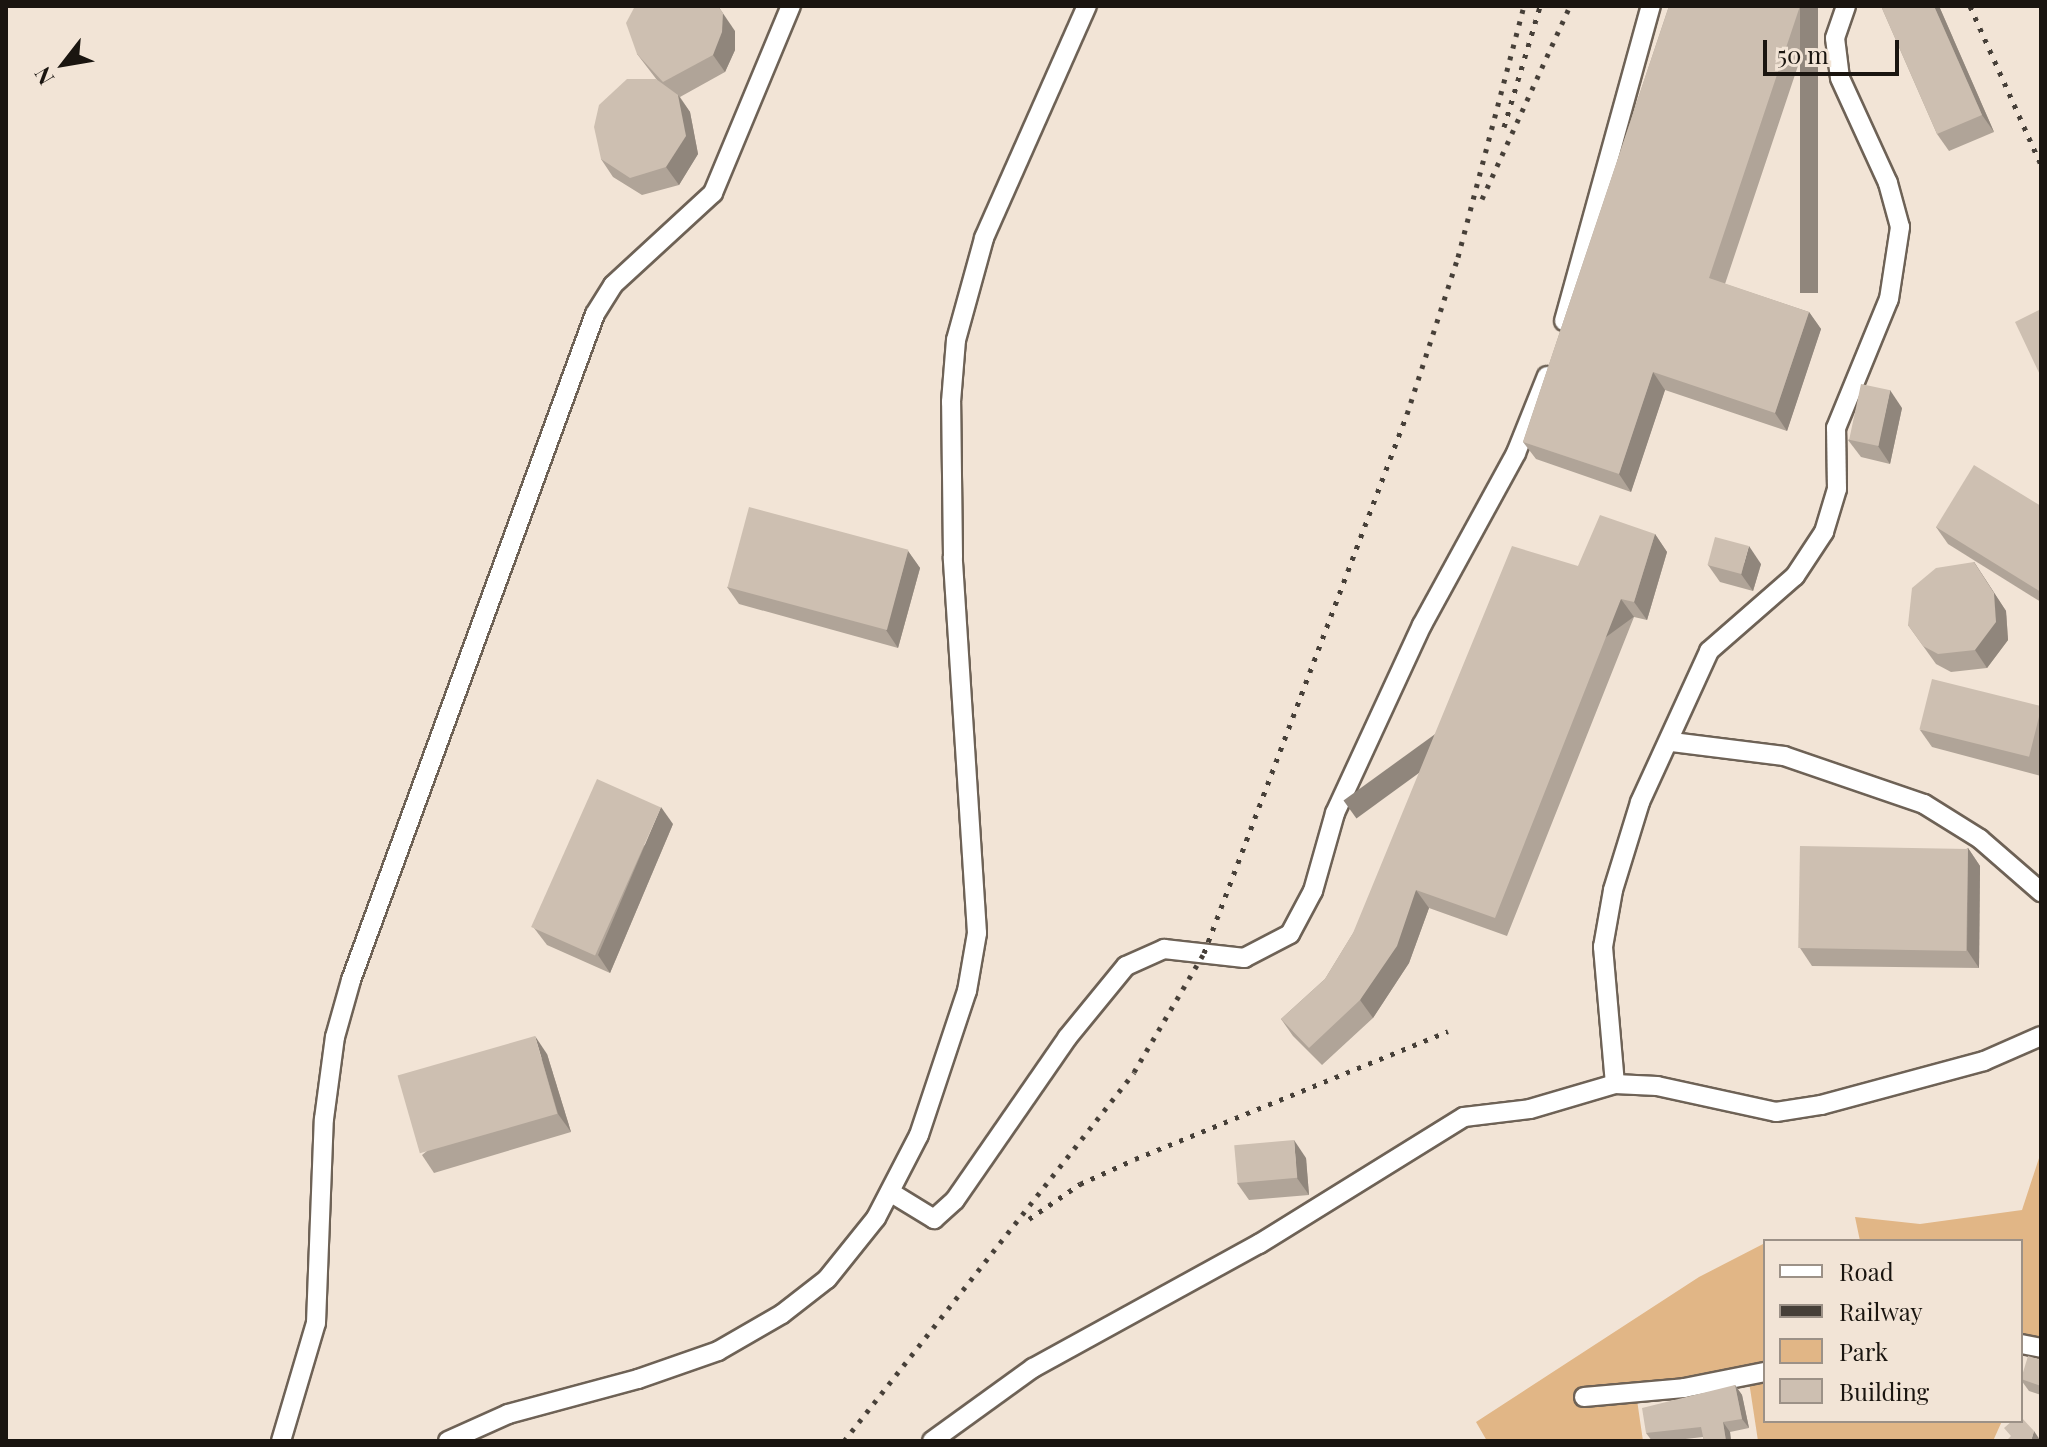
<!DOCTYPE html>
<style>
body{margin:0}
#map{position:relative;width:2047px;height:1447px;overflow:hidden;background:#f2e4d6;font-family:"Playfair Display",serif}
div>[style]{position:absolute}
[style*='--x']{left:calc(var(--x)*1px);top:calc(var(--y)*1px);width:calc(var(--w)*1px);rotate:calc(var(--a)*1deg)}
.green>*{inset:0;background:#e1b686}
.roads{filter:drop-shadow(2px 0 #6e6256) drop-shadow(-2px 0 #6e6256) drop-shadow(0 2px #6e6256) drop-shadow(0 -2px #6e6256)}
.street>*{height:18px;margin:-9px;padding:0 9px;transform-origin:9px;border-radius:9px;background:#fff}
.rail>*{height:5px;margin-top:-2.5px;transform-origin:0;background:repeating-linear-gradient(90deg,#463f38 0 4px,transparent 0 12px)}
.wall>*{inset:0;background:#b0a498}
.shaded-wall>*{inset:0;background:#90867c;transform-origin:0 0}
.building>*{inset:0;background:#cdbfb1;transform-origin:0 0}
span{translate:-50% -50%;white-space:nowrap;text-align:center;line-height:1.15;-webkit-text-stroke:7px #f2e4d6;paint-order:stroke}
.frame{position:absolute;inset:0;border:8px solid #1a1510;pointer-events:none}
.legend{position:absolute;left:1763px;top:1239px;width:260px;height:184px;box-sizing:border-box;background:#f2e4d6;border:2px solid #9c9187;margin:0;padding:10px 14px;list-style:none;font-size:24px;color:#1a1510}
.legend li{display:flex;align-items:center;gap:16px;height:40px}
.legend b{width:40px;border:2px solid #9c9187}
.north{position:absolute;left:24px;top:24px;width:80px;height:80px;-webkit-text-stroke:6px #f2e4d6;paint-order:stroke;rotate:239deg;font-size:22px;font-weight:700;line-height:32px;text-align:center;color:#1a1510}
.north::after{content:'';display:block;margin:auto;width:28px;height:36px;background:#1a1510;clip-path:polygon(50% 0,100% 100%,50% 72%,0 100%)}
.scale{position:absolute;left:1763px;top:40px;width:136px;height:36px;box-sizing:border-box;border:4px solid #1a1510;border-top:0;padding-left:10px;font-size:24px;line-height:28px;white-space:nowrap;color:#1a1510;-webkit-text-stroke:6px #f2e4d6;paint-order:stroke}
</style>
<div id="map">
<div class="green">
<div style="clip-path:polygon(2041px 1152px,2039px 1346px,2021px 1343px,2021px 1241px,1860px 1241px,1855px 1217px,1920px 1224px,2022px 1210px)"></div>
<div style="clip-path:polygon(1765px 1243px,1765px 1421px,2002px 1421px,1993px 1441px,1758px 1441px,1748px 1375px,1636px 1393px,1643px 1441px,1487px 1441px,1476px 1422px,1699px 1277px)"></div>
</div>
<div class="roads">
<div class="street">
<div style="--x:1564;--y:321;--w:327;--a:-74.6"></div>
<div style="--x:1672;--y:742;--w:113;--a:7.1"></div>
<div style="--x:1784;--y:756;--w:148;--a:18.9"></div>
<div style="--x:1924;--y:804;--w:66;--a:32"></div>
<div style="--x:1980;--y:839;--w:81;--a:41"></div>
<div style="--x:1615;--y:1084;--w:138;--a:-95"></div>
<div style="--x:1603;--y:947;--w:58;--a:-80"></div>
<div style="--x:1613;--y:890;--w:92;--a:-72.9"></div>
<div style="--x:1640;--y:802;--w:166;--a:-65.4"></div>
<div style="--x:1709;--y:651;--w:114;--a:-41.1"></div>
<div style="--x:1795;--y:576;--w:53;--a:-56.6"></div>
<div style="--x:1824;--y:532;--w:45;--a:-73.2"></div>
<div style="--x:1837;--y:489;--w:61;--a:-90.9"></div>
<div style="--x:1836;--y:428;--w:139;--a:-67.7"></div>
<div style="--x:1889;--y:299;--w:73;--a:-81.3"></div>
<div style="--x:1900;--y:227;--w:46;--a:-105.3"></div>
<div style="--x:1888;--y:183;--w:115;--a:-114.6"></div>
<div style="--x:1840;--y:78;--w:40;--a:-97.1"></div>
<div style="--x:1835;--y:38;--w:34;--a:-71"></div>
<div style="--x:890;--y:1192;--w:52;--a:31.5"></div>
<div style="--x:934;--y:1219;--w:28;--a:-42"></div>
<div style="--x:955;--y:1200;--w:197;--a:-55.3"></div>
<div style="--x:1067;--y:1038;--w:93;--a:-50.7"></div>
<div style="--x:1126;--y:966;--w:42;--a:-24.1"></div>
<div style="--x:1164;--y:949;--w:81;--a:6.4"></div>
<div style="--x:1244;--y:958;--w:52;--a:-27.6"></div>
<div style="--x:1290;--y:934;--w:49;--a:-61.9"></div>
<div style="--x:1313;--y:891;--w:81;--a:-74.2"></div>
<div style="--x:1335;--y:813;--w:207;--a:-65.2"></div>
<div style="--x:1422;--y:625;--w:196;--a:-61.3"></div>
<div style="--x:1516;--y:453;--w:83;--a:-68.1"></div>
<div style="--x:2021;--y:1344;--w:20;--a:11"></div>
<div style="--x:1584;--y:1397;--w:100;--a:-5.1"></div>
<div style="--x:1684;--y:1388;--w:83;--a:-11.2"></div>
<div style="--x:281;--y:1441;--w:123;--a:-73.5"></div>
<div style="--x:316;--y:1323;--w:204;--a:-87.8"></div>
<div style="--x:324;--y:1119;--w:83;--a:-82.4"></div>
<div style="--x:335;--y:1037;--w:59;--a:-74.3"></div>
<div style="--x:351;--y:980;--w:709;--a:-69.88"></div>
<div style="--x:595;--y:314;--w:34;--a:-58"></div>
<div style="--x:613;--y:285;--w:136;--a:-42.6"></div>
<div style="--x:713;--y:193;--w:203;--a:-67.4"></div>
<div style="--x:448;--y:1441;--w:66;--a:-24.2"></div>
<div style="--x:508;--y:1414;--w:135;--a:-15.1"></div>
<div style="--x:638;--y:1379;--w:85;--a:-19.3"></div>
<div style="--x:718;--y:1351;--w:74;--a:-30"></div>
<div style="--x:782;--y:1314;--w:57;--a:-37.9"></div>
<div style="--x:827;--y:1279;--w:78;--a:-51.2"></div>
<div style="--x:876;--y:1218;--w:93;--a:-62.6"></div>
<div style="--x:919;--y:1135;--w:152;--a:-71.6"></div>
<div style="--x:967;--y:991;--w:59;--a:-80.2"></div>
<div style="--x:977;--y:933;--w:377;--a:-93.7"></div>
<div style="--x:953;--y:557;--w:155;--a:-90.7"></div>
<div style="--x:951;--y:402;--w:62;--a:-85.4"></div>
<div style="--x:956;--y:340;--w:106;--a:-74.6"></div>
<div style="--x:984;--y:238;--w:254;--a:-66.1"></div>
<div style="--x:932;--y:1441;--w:125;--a:-35.9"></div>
<div style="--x:1033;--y:1368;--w:258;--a:-28.8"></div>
<div style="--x:1259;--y:1244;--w:241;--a:-31.8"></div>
<div style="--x:1464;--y:1117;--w:66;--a:-6.9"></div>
<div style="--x:1530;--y:1109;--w:89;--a:-16.4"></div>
<div style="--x:1615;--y:1084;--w:42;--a:2.7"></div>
<div style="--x:1657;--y:1086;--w:122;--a:12.3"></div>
<div style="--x:1776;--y:1112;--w:46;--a:-8.8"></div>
<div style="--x:1821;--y:1105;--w:169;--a:-15.1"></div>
<div style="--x:1984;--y:1061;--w:62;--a:-23.7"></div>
</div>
</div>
<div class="rail">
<div style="--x:1970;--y:6;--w:174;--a:65.9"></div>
<div style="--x:1504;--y:127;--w:126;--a:-73.4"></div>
<div style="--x:1482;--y:199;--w:212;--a:-65.5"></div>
<div style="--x:1029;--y:1219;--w:62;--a:-34.5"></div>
<div style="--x:1080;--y:1184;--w:60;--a:-24.4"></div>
<div style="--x:1135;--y:1159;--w:338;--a:-22.2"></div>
<div style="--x:844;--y:1441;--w:469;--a:-51.8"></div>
<div style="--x:1134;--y:1072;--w:138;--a:-59.5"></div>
<div style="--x:1204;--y:953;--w:576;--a:-69.36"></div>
<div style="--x:1407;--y:414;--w:165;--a:-72"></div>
<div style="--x:1458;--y:257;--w:260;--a:-75.3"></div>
</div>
<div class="wall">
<div style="clip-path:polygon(1669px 6px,1818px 6px,1725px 284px,1809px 312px,1821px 329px,1787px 431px,1665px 390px,1631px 492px,1536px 459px,1523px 442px)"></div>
<div style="clip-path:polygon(1881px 6px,1939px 6px,1994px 132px,1949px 151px,1937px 134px)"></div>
<div style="clip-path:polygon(735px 31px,735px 50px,725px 72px,680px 97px,690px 112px,698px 154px,679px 185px,642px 195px,613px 177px,601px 159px,657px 80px,637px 54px)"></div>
<div style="clip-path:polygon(1902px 408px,1890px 464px,1861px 457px,1848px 440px)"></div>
<div style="clip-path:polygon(2041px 506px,2041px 602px,1948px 544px,1936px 527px)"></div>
<div style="clip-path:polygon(1655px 534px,1667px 552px,1647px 620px,1634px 617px,1507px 936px,1429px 908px,1409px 963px,1373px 1018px,1322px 1065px,1293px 1036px,1281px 1019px,1325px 979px,1578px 566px)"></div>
<div style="clip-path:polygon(908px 551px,920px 568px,898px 648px,739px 604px,727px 587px)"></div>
<div style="clip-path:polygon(1974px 562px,2006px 611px,2008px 640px,1987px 668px,1951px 672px,1936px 664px,1908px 625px)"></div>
<div style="clip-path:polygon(1761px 564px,1753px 591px,1720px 582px,1708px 565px)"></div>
<div style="clip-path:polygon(2041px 707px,2041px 776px,1932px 747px,1920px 730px)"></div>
<div style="clip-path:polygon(673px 824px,610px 973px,547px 945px,534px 928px)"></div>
<div style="clip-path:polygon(1968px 848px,1980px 866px,1979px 968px,1812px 966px,1800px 948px)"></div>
<div style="clip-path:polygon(547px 1054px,571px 1132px,434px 1173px,422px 1155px)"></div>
<div style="clip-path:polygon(1306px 1158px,1309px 1195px,1249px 1200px,1237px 1183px)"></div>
<div style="clip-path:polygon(2041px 1360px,2041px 1395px,2029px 1391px,2021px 1380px)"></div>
<div style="clip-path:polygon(1735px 1385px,1742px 1395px,1749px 1428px,1730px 1432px,1731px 1441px,1704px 1441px,1703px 1437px,1668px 1441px,1652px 1441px,1646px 1433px)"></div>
</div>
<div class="shaded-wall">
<div style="clip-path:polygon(718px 6px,735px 31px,735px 50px,725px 72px,713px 55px)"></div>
<div style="left:1800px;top:6px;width:18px;height:287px"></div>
<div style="clip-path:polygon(1934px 6px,1939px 6px,1994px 132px,1982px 115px)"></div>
<div style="clip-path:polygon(678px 95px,690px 112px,698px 154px,679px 185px,666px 167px)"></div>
<div style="clip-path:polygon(1809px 312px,1821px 329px,1787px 431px,1775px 413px)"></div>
<div style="clip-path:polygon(1653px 372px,1665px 390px,1631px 492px,1619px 474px)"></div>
<div style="clip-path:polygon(1890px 390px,1902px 408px,1890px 464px,1878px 446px)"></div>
<div style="clip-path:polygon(1655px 534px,1667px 552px,1647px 620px,1634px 602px)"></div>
<div style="clip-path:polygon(1749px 546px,1761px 564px,1753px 591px,1741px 574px)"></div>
<div style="clip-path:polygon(908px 551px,920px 568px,898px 648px,886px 630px)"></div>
<div style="clip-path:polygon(1974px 562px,2006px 611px,2008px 640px,1987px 668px,1975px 650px)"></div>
<div style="left:1621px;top:599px;width:22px;height:343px;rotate:54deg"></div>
<div style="clip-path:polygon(661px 807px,673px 824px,610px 973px,598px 955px)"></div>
<div style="clip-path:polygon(1968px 848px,1980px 866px,1979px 968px,1967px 950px)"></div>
<div style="clip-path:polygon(1416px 890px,1429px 908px,1409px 963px,1373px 1018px,1360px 1000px)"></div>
<div style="clip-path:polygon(535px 1036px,547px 1054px,571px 1132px,558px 1114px)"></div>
<div style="clip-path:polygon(1294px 1140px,1306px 1158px,1309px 1195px,1297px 1178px)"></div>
<div style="clip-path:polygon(1735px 1385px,1742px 1395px,1749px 1428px,1742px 1419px)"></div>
<div style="clip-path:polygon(1723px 1422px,1730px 1432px,1731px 1441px,1726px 1441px)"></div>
<div style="clip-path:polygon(2034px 1431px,2040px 1440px,2040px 1441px,2031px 1441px)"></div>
</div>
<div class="building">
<div style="clip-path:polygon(635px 6px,718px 6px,723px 13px,722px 32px,713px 55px,663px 82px,637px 54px,626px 23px)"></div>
<div style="clip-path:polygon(1669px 6px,1800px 6px,1709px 278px,1809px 312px,1775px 413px,1653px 372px,1619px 474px,1523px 442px)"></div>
<div style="clip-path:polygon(1881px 6px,1934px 6px,1982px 115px,1937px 134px)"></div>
<div style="clip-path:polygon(627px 79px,656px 79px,678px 95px,686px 136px,666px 167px,630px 178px,601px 159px,594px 127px,599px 105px)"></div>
<div style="clip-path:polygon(2041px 309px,2041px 377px,2015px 322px)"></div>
<div style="left:1861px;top:384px;width:30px;height:57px;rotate:12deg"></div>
<div style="clip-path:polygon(1974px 465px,2041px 506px,2041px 592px,1936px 527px)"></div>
<div style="left:749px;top:507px;width:165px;height:83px;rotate:15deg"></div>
<div style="clip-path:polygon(1600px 515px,1655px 534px,1634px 602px,1621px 599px,1495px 918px,1416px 890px,1397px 946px,1360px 1000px,1309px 1048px,1281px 1019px,1325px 979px,1353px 933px,1512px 546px,1578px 566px)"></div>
<div style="left:1715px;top:537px;width:35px;height:29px;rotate:15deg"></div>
<div style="clip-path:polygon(1974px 562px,1994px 593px,1996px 622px,1975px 650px,1938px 654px,1923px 646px,1908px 625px,1912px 588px,1936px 568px)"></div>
<div style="left:1932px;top:679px;width:113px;height:52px;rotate:14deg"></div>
<div style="left:597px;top:779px;width:70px;height:162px;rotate:24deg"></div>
<div style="left:1800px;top:846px;width:168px;height:102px;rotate:1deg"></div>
<div style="left:535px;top:1036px;width:81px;height:143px;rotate:74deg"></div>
<div style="left:1294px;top:1140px;width:38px;height:60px;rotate:85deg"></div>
<div style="clip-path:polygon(2028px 1356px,2041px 1360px,2041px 1386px,2021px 1379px)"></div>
<div style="clip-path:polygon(1735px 1385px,1742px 1419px,1723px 1422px,1726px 1441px,1704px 1441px,1701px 1427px,1646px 1433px,1642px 1408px)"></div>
<div style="clip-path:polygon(2021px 1417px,2034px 1431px,2031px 1441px,2006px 1441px,2011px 1436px,2004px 1428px,2012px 1421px,2021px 1421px)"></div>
</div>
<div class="frame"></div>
<ul class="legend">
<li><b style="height:10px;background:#fff"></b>Road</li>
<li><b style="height:10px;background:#463f38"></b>Railway</li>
<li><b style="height:22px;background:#e1b686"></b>Park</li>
<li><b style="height:22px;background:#cdbfb1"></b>Building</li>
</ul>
<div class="north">N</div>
<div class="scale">50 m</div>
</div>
